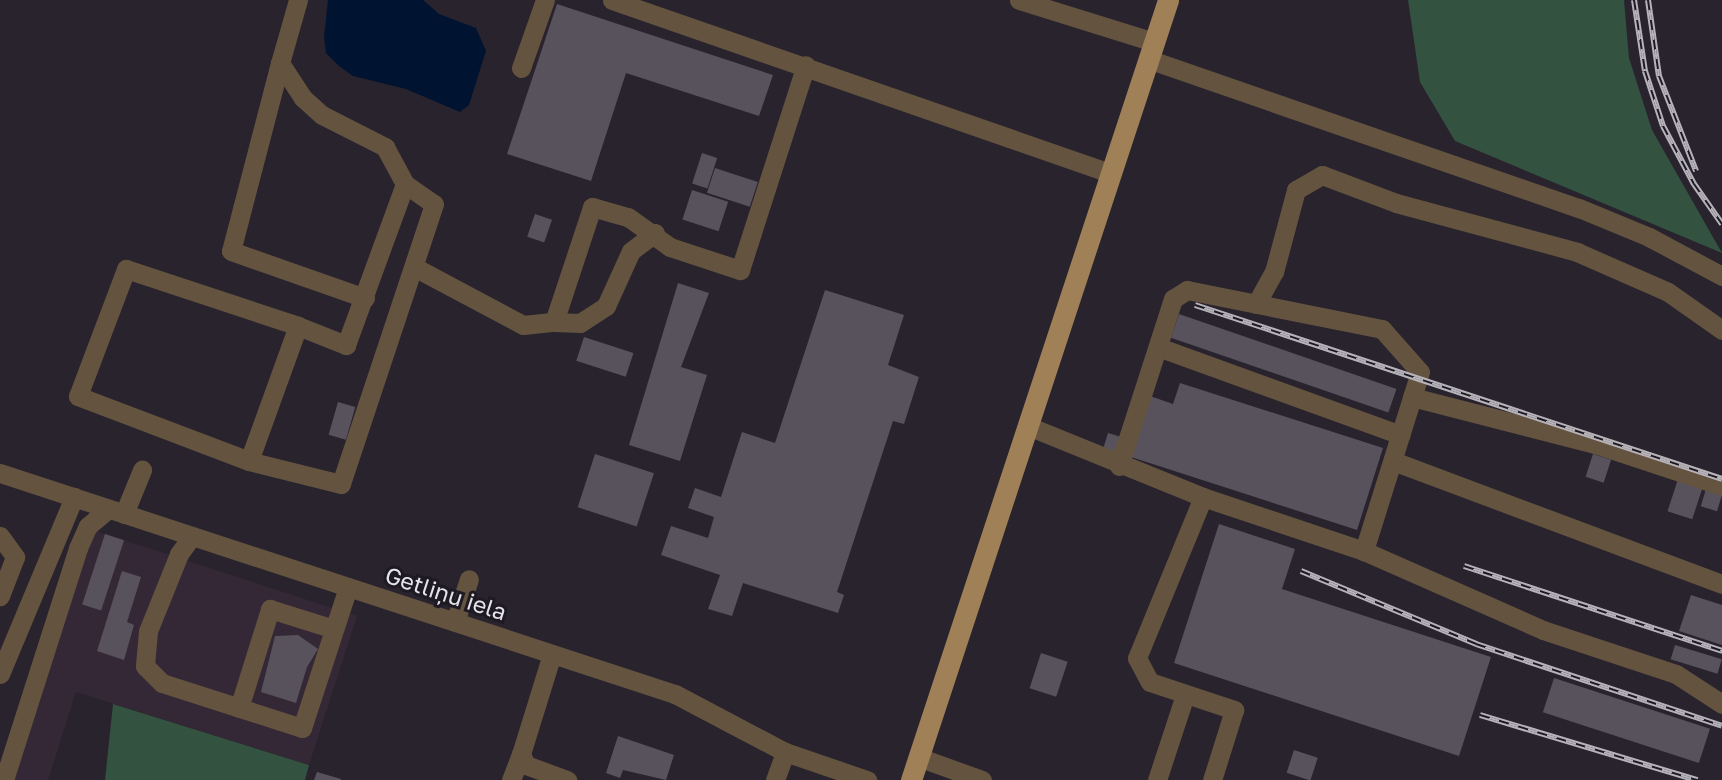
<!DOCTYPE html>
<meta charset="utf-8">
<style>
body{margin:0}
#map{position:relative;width:1722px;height:780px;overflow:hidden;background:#28232d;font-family:"Golos Text",sans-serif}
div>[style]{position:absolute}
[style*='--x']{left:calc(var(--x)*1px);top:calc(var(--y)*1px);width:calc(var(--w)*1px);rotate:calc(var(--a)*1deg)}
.commercial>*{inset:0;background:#342836}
.green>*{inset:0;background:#33523f}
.water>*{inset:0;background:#001331}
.building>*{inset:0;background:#58525d;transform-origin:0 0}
.minor>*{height:19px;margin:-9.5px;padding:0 9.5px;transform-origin:9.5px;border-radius:9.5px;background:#63533f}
.major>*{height:21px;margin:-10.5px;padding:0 10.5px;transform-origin:10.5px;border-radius:10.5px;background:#a08056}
.rail>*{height:6px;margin-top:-3px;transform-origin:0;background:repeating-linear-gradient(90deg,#1e1a23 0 10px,#b7b3ba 0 20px);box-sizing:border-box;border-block:2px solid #b7b3ba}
span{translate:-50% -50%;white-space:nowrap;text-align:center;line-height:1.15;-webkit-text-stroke:6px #1e1a23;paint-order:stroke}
.street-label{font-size:23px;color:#e6e3e9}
</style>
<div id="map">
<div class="commercial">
<div style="clip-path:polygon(93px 530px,357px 616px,309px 765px,76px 692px,48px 780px,12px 780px)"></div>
</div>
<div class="green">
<div style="clip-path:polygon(1408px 0,1624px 0,1629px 58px,1652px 130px,1722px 253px,1455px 141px,1420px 82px)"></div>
<div style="clip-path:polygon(113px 704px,309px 765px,305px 780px,105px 780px)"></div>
</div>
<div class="water">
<div style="clip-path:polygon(328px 0,423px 0,439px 14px,476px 28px,486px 51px,469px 105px,460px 112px,406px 89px,353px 76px,339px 66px,326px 53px,324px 37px)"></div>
</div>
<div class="building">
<div style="clip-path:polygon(557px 4px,773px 75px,759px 116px,626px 73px,591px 181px,507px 154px)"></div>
<div style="left:702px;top:153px;width:16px;height:32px;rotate:18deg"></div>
<div style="left:715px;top:168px;width:45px;height:26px;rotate:18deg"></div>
<div style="left:692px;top:190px;width:38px;height:31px;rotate:18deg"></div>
<div style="left:535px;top:214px;width:18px;height:24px;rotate:19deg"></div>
<div style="clip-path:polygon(678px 283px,709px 293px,681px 367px,707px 375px,680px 461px,629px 445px)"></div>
<div style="clip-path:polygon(825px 290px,904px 315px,888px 365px,919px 377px,904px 424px,893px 421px,837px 592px,844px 595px,838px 613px,743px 583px,732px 616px,708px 609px,720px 575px,661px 555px,671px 526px,708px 538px,714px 517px,688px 508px,695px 488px,721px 497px,742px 432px,775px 443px)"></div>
<div style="left:1179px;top:314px;width:230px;height:25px;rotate:19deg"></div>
<div style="left:584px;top:337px;width:52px;height:25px;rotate:18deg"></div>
<div style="clip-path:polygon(1180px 383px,1383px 448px,1357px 530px,1131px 457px,1150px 396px,1173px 404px)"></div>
<div style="left:338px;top:402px;width:18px;height:34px;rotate:16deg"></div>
<div style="left:1108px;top:433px;width:14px;height:21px;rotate:17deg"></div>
<div style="left:595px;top:454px;width:62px;height:56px;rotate:18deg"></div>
<div style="left:1593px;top:454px;width:19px;height:24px;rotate:18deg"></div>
<div style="left:1678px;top:479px;width:26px;height:34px;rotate:18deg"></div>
<div style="left:1706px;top:489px;width:17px;height:18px;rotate:17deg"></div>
<div style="clip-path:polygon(1219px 524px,1295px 549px,1282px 589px,1491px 657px,1459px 756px,1174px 663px)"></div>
<div style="left:105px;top:534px;width:20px;height:74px;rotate:18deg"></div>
<div style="clip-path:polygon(122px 571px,141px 577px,127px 622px,134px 625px,124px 660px,97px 651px)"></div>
<div style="clip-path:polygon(1691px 595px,1722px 605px,1722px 645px,1679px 631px)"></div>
<div style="clip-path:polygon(298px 635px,318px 649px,307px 667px,296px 703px,261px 692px,275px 636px)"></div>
<div style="left:1675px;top:645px;width:49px;height:15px;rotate:17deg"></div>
<div style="left:1041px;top:653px;width:28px;height:37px;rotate:18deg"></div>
<div style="left:1554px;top:678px;width:164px;height:36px;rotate:18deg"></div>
<div style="clip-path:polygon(618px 736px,674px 755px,666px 780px,623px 770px,620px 778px,606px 773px)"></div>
<div style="left:1294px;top:750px;width:25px;height:24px;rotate:18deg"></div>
<div style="clip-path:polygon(317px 772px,341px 779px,341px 780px,314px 780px)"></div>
</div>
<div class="minor">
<div style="--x:298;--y:0;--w:66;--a:105.9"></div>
<div style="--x:280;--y:63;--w:42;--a:56.7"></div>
<div style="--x:303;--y:98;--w:25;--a:42"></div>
<div style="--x:322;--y:115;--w:71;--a:26.9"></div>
<div style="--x:385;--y:147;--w:42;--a:61.6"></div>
<div style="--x:405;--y:184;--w:35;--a:35"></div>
<div style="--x:434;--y:204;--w:295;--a:108.4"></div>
<div style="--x:341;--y:484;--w:95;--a:-166"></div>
<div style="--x:249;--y:461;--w:183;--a:-159.2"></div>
<div style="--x:78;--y:396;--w:136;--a:-69.3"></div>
<div style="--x:126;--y:269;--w:181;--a:18.3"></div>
<div style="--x:612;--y:0;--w:527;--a:19.16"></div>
<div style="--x:1019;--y:0;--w:141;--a:17.3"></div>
<div style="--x:1148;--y:59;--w:456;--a:19.1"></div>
<div style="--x:1579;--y:208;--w:76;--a:22.5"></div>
<div style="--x:1649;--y:237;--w:83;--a:28.1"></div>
<div style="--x:280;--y:63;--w:194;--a:104.6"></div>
<div style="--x:231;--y:251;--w:142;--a:19.3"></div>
<div style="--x:521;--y:68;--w:72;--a:-70.6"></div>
<div style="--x:416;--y:268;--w:121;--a:28"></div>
<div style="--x:523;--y:325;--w:31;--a:-6"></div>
<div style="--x:554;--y:322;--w:121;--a:-71.7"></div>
<div style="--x:592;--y:207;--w:37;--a:16"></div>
<div style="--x:628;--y:217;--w:52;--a:35.5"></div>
<div style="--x:670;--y:247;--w:74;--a:18.2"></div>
<div style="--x:740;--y:270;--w:215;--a:-72.2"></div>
<div style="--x:1256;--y:304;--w:37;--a:-61"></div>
<div style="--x:1274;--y:272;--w:85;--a:-75"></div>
<div style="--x:1296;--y:190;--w:30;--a:-30"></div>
<div style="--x:1322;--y:175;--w:79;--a:20.7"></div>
<div style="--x:1396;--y:203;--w:188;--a:15.1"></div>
<div style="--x:1577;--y:252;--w:99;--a:23.7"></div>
<div style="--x:1668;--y:292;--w:66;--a:35.1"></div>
<div style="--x:554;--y:322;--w:26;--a:2"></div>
<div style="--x:580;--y:323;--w:31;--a:-33"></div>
<div style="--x:606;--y:306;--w:60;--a:-65.6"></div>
<div style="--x:631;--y:251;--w:30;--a:-37"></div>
<div style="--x:1158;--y:347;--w:258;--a:19.9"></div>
<div style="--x:1412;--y:397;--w:189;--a:14.4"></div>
<div style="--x:1595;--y:444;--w:134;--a:18.3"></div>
<div style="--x:1028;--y:426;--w:189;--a:22.1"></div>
<div style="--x:1203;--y:497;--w:174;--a:112.3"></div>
<div style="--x:1137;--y:658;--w:27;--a:62"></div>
<div style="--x:1150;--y:682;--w:89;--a:18.4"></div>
<div style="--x:1234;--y:710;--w:73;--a:107.4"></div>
<div style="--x:249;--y:461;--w:144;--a:-70.1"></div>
<div style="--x:298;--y:326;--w:52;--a:21.6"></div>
<div style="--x:346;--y:345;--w:171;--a:-69.9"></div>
<div style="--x:1393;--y:461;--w:351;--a:20.5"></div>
<div style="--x:1119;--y:466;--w:176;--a:-72.1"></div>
<div style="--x:1173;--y:299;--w:17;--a:-33"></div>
<div style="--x:1187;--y:290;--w:199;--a:11.3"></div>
<div style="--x:1382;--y:329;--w:57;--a:48.5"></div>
<div style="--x:1420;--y:372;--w:188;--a:107.4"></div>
<div style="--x:1364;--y:551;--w:170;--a:-161.5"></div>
<div style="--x:0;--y:473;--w:710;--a:18.13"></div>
<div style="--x:675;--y:694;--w:124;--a:27.8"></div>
<div style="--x:785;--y:752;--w:87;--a:18.9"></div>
<div style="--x:124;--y:514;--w:48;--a:-67.8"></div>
<div style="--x:0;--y:536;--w:26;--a:54"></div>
<div style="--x:15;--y:557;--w:42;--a:111"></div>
<div style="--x:192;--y:536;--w:22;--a:126"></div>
<div style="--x:179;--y:554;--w:83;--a:111.9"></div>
<div style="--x:148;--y:631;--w:35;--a:95"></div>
<div style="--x:145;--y:666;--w:24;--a:45"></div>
<div style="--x:162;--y:683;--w:147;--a:17.8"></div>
<div style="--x:302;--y:728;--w:148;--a:-71.9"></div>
<div style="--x:1364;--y:551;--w:196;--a:23.8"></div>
<div style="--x:1543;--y:630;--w:140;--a:18.3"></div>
<div style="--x:1676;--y:674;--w:55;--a:33.1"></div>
<div style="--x:455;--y:622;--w:45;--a:-72"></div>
<div style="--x:552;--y:654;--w:105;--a:107.2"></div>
<div style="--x:521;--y:754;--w:12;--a:66"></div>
<div style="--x:526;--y:765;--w:44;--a:20.1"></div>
<div style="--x:0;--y:674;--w:192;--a:-67.3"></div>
<div style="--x:239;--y:708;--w:104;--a:-72.6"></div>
<div style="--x:270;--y:609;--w:67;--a:17.4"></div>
<div style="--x:918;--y:757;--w:68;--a:19.8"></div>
<div style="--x:4;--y:780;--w:244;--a:-72.3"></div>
<div style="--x:78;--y:548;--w:24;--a:-66"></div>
<div style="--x:88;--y:526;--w:26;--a:-40"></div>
<div style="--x:511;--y:780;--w:28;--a:-69"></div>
<div style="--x:775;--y:780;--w:30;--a:-70"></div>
<div style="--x:1157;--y:780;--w:89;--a:-71.8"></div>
</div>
<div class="major">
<div style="--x:911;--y:780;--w:821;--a:-71.76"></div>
</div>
<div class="rail">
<div style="--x:1634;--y:0;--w:72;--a:81.2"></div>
<div style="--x:1645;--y:71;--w:58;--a:71.9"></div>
<div style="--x:1663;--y:126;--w:66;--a:61.9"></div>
<div style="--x:1694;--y:184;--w:49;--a:55"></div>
<div style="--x:1648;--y:0;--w:77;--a:81.8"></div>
<div style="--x:1659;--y:76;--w:102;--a:68.7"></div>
<div style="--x:1195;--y:305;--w:555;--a:18.27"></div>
<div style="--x:1464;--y:566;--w:272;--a:18.2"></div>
<div style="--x:1301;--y:571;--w:190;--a:22.6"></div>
<div style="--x:1476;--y:644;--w:259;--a:18.4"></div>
<div style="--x:1480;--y:715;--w:227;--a:16.7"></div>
</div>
<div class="street-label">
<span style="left:446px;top:593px;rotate:18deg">Getliņu iela</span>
</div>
</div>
